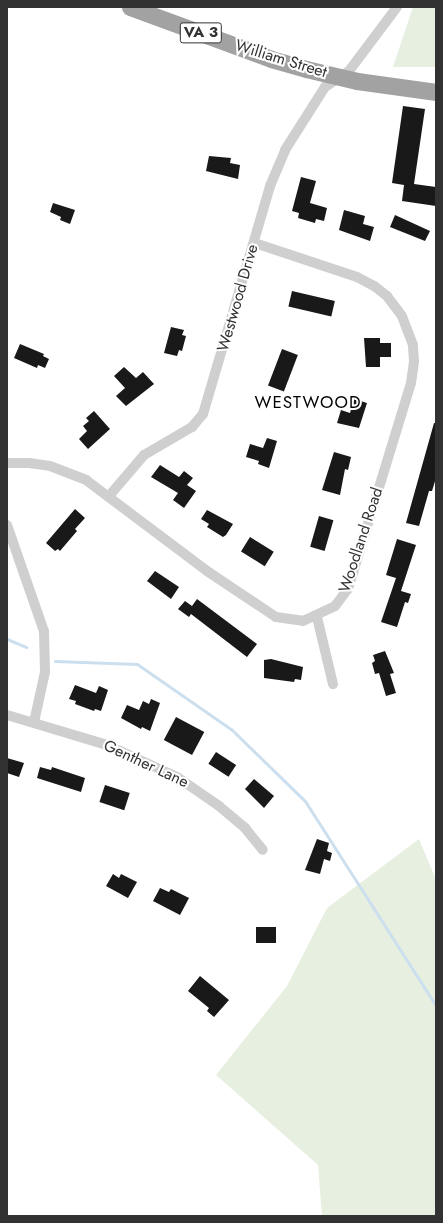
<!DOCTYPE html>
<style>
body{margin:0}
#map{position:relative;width:443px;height:1223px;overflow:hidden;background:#fff;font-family:Jost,sans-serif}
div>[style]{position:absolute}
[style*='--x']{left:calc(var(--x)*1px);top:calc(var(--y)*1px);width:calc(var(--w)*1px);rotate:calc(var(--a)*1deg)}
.green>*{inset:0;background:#e7efe0}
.stream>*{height:3px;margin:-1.5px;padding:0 1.5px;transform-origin:1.5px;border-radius:1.5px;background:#ccdfef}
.building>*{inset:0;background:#191919;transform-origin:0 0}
.minor>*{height:10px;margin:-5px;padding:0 5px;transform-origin:5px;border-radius:5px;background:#cfcfcf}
.trunk>*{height:17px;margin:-8.5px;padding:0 8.5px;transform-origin:8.5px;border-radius:8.5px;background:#a2a2a2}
span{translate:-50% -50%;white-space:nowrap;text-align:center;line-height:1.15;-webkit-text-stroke:4px #fff;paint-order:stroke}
.shield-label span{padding:1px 3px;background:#fff;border:1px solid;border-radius:3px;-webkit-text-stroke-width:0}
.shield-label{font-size:15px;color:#323232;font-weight:700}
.street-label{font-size:16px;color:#323232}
.neighbourhood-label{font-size:17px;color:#000;letter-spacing:1px}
.frame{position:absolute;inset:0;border:8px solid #323232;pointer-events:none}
</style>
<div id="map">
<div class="green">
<div style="clip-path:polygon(413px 7px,436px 7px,436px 67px,393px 67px)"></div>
<div style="clip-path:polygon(419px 839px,436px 880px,436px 1216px,322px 1216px,318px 1165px,216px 1075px,287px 986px,327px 908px)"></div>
</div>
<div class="stream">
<div style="--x:7;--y:639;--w:21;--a:23"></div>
<div style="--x:55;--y:661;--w:82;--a:2.1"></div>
<div style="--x:137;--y:664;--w:114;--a:34.7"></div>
<div style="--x:231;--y:729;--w:103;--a:44.2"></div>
<div style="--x:305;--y:801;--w:243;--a:57.4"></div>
</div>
<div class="building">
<div style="clip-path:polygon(403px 106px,425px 109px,414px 184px,436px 187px,436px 206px,402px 201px,404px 185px,392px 183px)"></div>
<div style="clip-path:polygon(209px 156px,231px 158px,230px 163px,240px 165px,238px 179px,206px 171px)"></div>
<div style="clip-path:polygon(301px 177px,316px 181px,310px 203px,327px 208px,324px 221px,316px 219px,315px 223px,298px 218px,299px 213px,292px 211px)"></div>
<div style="clip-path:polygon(53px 203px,75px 210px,70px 224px,60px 220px,61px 217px,50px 212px)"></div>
<div style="clip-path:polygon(344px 210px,365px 216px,363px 224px,374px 227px,370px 241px,339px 230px)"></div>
<div style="clip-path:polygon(395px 215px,430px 231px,425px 241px,390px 227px)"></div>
<div style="left:292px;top:291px;width:44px;height:16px;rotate:13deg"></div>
<div style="clip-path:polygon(171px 327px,184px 330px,182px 335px,186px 336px,182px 351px,179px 350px,177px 356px,164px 353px)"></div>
<div style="clip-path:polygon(364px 338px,380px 338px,380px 343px,391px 343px,391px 357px,380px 357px,380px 367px,366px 367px)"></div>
<div style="clip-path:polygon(20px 344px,44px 354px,43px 356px,49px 359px,45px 368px,38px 365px,37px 368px,14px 358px)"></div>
<div style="left:282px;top:349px;width:17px;height:39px;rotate:21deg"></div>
<div style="clip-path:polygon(124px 367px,136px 378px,143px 372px,154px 384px,126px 406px,116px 396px,125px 388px,114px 376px)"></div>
<div style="clip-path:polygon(354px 399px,367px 403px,359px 428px,337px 423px,341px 410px,350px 413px)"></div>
<div style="clip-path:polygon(94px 411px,110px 429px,88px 449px,79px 439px,87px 431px,83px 426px,89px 421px,86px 418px)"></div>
<div style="clip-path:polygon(434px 423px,436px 423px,436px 478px,432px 491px,429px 491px,419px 526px,406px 523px)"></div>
<div style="clip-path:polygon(267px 438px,277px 441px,269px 468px,258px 464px,259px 461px,246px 457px,250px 444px,263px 448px)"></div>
<div style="clip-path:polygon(334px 452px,351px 457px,348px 470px,345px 469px,340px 495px,322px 490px)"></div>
<div style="clip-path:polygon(160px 465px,179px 477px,184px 471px,193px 478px,187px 485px,196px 491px,184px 508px,173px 500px,178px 493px,151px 477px)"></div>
<div style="clip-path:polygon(75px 509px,85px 518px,75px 529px,77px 531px,60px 551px,58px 549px,55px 551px,46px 543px)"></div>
<div style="clip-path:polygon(207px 510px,233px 524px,226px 535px,223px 537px,207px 527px,209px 524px,201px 519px)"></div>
<div style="left:319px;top:516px;width:15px;height:32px;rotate:16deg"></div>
<div style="left:250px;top:537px;width:28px;height:17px;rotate:32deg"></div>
<div style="clip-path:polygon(397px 539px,416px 545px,401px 591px,411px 594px,408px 603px,405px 602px,397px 627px,381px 622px,396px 578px,386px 575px)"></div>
<div style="clip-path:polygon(155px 571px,179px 587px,171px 599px,147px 581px)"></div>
<div style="clip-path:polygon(197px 599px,257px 644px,247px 657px,191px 614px,189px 617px,178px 609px,185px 601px,192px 606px)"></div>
<div style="clip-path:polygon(385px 651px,394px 673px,390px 674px,396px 693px,386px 696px,379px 673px,375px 674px,372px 663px,375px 661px,373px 655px)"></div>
<div style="clip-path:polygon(271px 659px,303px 667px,301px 680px,295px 679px,294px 682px,264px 678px,264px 660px)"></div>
<div style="clip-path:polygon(75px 685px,96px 693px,99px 686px,108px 690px,101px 711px,95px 709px,94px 711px,75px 704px,76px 701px,69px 699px)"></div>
<div style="clip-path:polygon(151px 699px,160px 703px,150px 731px,142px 727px,141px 729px,121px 718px,127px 705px,139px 710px,143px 701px,149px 704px)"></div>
<div style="left:176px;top:717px;width:32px;height:26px;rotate:28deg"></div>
<div style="left:216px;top:752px;width:24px;height:14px;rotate:33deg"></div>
<div style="clip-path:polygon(7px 758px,24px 763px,19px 777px,7px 773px)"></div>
<div style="clip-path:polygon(40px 767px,51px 770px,52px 767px,85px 778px,81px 792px,37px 778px)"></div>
<div style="clip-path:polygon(254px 779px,274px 796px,264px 808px,245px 789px)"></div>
<div style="left:105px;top:785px;width:26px;height:18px;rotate:18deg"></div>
<div style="clip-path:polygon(317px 839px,329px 843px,327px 851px,332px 853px,330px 861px,324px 859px,320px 874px,305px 870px)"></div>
<div style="clip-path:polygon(113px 874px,119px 878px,121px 874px,137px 882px,128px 898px,106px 886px)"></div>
<div style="clip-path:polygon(160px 888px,169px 892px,171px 889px,189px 898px,180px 915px,153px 901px)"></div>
<div style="left:256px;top:927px;width:20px;height:16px"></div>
<div style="clip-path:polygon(200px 976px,229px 1000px,214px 1017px,207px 1011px,209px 1008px,188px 991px)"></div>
</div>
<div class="minor">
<div style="--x:7;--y:463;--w:22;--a:0"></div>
<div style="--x:29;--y:463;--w:21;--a:8"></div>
<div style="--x:50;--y:466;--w:39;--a:21"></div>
<div style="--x:86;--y:480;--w:151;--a:36.9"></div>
<div style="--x:207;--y:571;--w:83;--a:33.7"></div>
<div style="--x:276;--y:617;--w:27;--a:8"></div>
<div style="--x:303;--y:621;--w:35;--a:-25"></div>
<div style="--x:335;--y:606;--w:21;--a:-53"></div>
<div style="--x:348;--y:589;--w:215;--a:-73"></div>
<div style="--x:411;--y:383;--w:22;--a:-82"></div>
<div style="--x:414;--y:361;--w:16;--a:-94"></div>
<div style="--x:413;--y:345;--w:31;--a:-111"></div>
<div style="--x:402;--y:316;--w:25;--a:-127"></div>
<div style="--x:387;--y:296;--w:16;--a:-142"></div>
<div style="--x:374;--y:286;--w:19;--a:-152"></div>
<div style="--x:357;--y:277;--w:108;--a:-161.6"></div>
<div style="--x:109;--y:496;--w:54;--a:-49.5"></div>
<div style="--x:144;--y:455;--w:56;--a:-30.3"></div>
<div style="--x:192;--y:427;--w:17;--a:-50"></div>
<div style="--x:203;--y:414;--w:238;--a:-73.6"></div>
<div style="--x:270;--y:186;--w:39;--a:-67"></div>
<div style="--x:285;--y:150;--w:75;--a:-57.6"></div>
<div style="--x:325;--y:87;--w:29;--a:-34"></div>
<div style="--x:349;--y:71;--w:80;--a:-53.1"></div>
<div style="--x:7;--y:525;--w:112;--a:70.8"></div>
<div style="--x:44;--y:631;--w:41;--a:88.6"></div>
<div style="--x:45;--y:672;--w:51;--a:102.4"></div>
<div style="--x:317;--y:617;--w:69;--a:76.6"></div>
<div style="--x:7;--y:715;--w:104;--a:16.7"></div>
<div style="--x:107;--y:745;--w:77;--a:24.6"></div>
<div style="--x:177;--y:777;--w:51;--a:34.6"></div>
<div style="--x:219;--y:806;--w:34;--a:40"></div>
<div style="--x:245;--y:828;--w:28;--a:51"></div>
</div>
<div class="trunk">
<div style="--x:130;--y:7;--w:150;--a:20.2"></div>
<div style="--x:271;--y:59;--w:36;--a:16"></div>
<div style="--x:306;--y:69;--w:52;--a:13.2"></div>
<div style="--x:357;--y:81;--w:80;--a:7.9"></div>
</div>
<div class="shield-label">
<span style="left:201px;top:33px">VA 3</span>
</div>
<div class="street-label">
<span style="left:281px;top:59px;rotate:17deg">William Street</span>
<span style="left:238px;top:298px;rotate:-74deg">Westwood Drive</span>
<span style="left:361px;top:540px;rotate:-72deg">Woodland Road</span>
<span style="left:146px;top:764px;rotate:25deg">Genther Lane</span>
</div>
<div class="neighbourhood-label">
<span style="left:308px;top:403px">WESTWOOD</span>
</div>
<div class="frame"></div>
</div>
